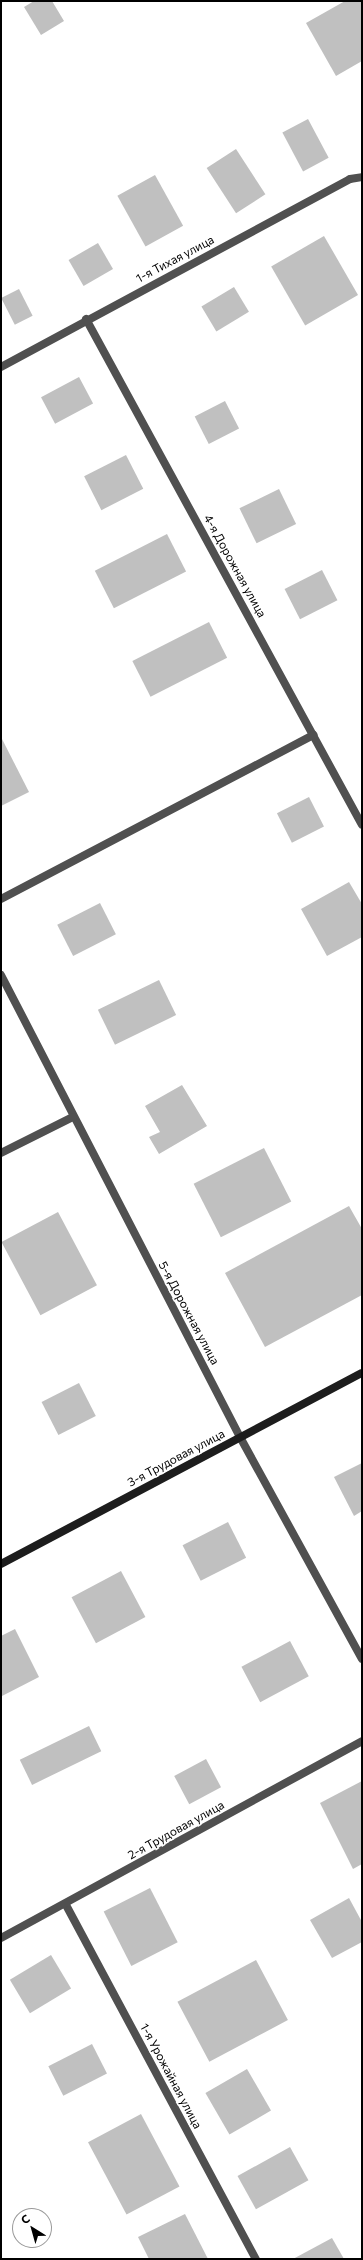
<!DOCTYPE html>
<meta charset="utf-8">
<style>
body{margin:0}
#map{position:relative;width:363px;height:2260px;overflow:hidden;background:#fff;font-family:Commissioner,sans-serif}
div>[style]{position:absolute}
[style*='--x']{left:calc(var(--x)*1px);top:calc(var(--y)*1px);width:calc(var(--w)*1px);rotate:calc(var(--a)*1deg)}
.building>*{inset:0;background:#c0c0c0;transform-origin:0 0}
.street>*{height:8px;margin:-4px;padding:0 4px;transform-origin:4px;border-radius:4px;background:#505050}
.secondary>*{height:8px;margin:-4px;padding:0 4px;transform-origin:4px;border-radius:4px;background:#1d1d1d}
span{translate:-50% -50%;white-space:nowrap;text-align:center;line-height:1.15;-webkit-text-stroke:3px #fff;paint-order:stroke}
.street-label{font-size:12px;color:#000}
.frame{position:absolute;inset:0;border:2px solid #000;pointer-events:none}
.north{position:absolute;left:12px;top:2208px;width:40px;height:40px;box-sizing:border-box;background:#fff;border:1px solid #999;border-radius:50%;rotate:323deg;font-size:11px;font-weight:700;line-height:16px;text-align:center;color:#000}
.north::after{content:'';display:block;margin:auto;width:14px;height:18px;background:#000;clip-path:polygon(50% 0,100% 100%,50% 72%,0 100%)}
</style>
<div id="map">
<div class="building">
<div style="clip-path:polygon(34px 1px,52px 1px,64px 21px,41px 35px,24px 7px)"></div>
<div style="clip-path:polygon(345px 1px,362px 1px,362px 61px,336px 76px,306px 23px)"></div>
<div style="left:308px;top:119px;width:44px;height:29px;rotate:62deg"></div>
<div style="left:236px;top:149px;width:54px;height:35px;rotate:57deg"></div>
<div style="left:155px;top:175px;width:58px;height:43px;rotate:61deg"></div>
<div style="left:324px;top:236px;width:68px;height:61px;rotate:60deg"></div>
<div style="left:98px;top:243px;width:30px;height:34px;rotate:60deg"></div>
<div style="left:234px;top:287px;width:29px;height:38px;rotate:59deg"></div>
<div style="left:19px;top:289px;width:30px;height:20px;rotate:63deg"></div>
<div style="left:79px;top:377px;width:30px;height:43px;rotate:62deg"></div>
<div style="left:225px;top:401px;width:31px;height:34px;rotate:63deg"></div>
<div style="left:126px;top:455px;width:38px;height:47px;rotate:63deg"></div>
<div style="left:279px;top:489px;width:39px;height:44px;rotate:64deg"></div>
<div style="left:167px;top:534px;width:42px;height:81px;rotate:63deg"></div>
<div style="left:322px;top:570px;width:34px;height:42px;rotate:63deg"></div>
<div style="left:209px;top:622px;width:40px;height:86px;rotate:63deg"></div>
<div style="clip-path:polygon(1px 737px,29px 792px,1px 806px)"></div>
<div style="left:309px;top:797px;width:33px;height:36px;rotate:63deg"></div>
<div style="clip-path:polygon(349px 882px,362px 904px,362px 937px,327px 956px,301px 909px)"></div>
<div style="left:100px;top:903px;width:35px;height:48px;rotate:63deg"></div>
<div style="left:159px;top:980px;width:39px;height:68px;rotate:64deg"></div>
<div style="clip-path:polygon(182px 1085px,207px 1126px,159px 1154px,149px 1137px,160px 1132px,145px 1106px)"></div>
<div style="left:264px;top:1148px;width:60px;height:79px;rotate:63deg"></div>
<div style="clip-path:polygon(349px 1206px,362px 1229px,362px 1295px,265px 1347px,225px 1273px)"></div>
<div style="left:58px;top:1212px;width:83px;height:64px;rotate:62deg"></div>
<div style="left:79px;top:1383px;width:37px;height:42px;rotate:63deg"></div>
<div style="clip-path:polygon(362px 1463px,362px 1511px,354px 1516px,334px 1477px)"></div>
<div style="left:228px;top:1522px;width:40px;height:51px;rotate:63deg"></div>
<div style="left:121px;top:1571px;width:52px;height:56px;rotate:62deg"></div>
<div style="clip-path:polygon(15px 1629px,39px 1677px,2px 1696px,1px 1636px)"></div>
<div style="left:290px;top:1641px;width:40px;height:55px;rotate:62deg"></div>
<div style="left:89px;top:1726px;width:28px;height:77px;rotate:64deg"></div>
<div style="left:206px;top:1759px;width:32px;height:36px;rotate:62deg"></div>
<div style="clip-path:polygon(362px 1781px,362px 1864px,353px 1869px,320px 1803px)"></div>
<div style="left:150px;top:1888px;width:61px;height:52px;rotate:63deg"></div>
<div style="clip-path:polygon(349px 1898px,362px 1922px,362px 1942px,332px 1958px,310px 1920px)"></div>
<div style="left:51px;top:1955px;width:39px;height:48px;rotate:59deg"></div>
<div style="left:256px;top:1960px;width:68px;height:89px;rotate:62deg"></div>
<div style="left:92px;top:2044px;width:33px;height:49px;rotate:63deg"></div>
<div style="left:247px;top:2069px;width:48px;height:48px;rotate:60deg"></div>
<div style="left:141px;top:2114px;width:82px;height:60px;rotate:62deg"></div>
<div style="left:290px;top:2147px;width:38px;height:60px;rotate:61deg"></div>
<div style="clip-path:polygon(185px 2214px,208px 2259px,149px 2259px,138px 2237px)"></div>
<div style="clip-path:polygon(332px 2238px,344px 2259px,293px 2259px)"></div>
</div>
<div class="street">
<div style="--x:86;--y:319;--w:576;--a:61.39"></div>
<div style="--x:1;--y:367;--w:396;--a:-28.3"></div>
<div style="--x:350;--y:179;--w:12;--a:-9"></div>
<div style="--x:1;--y:899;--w:353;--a:-27.7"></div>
<div style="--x:1;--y:975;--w:520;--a:62.65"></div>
<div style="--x:240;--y:1437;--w:253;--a:61.2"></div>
<div style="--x:1;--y:1153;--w:80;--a:-26.6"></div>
<div style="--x:66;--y:1905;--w:402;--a:61.8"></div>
<div style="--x:1;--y:1938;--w:411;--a:-28.6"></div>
</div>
<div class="secondary">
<div style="--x:1;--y:1564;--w:408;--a:-27.9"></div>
</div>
<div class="street-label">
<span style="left:175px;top:259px;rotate:-28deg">1-я Тихая улица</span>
<span style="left:235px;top:566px;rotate:61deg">4-я Дорожная улица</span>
<span style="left:189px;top:1313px;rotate:62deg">5-я Дорожная улица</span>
<span style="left:176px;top:1458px;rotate:-28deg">3-я Трудовая улица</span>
<span style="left:176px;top:1830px;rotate:-29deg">2-я Трудовая улица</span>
<span style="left:171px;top:2076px;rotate:62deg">1-я Урожайная улица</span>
</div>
<div class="frame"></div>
<div class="north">С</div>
</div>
